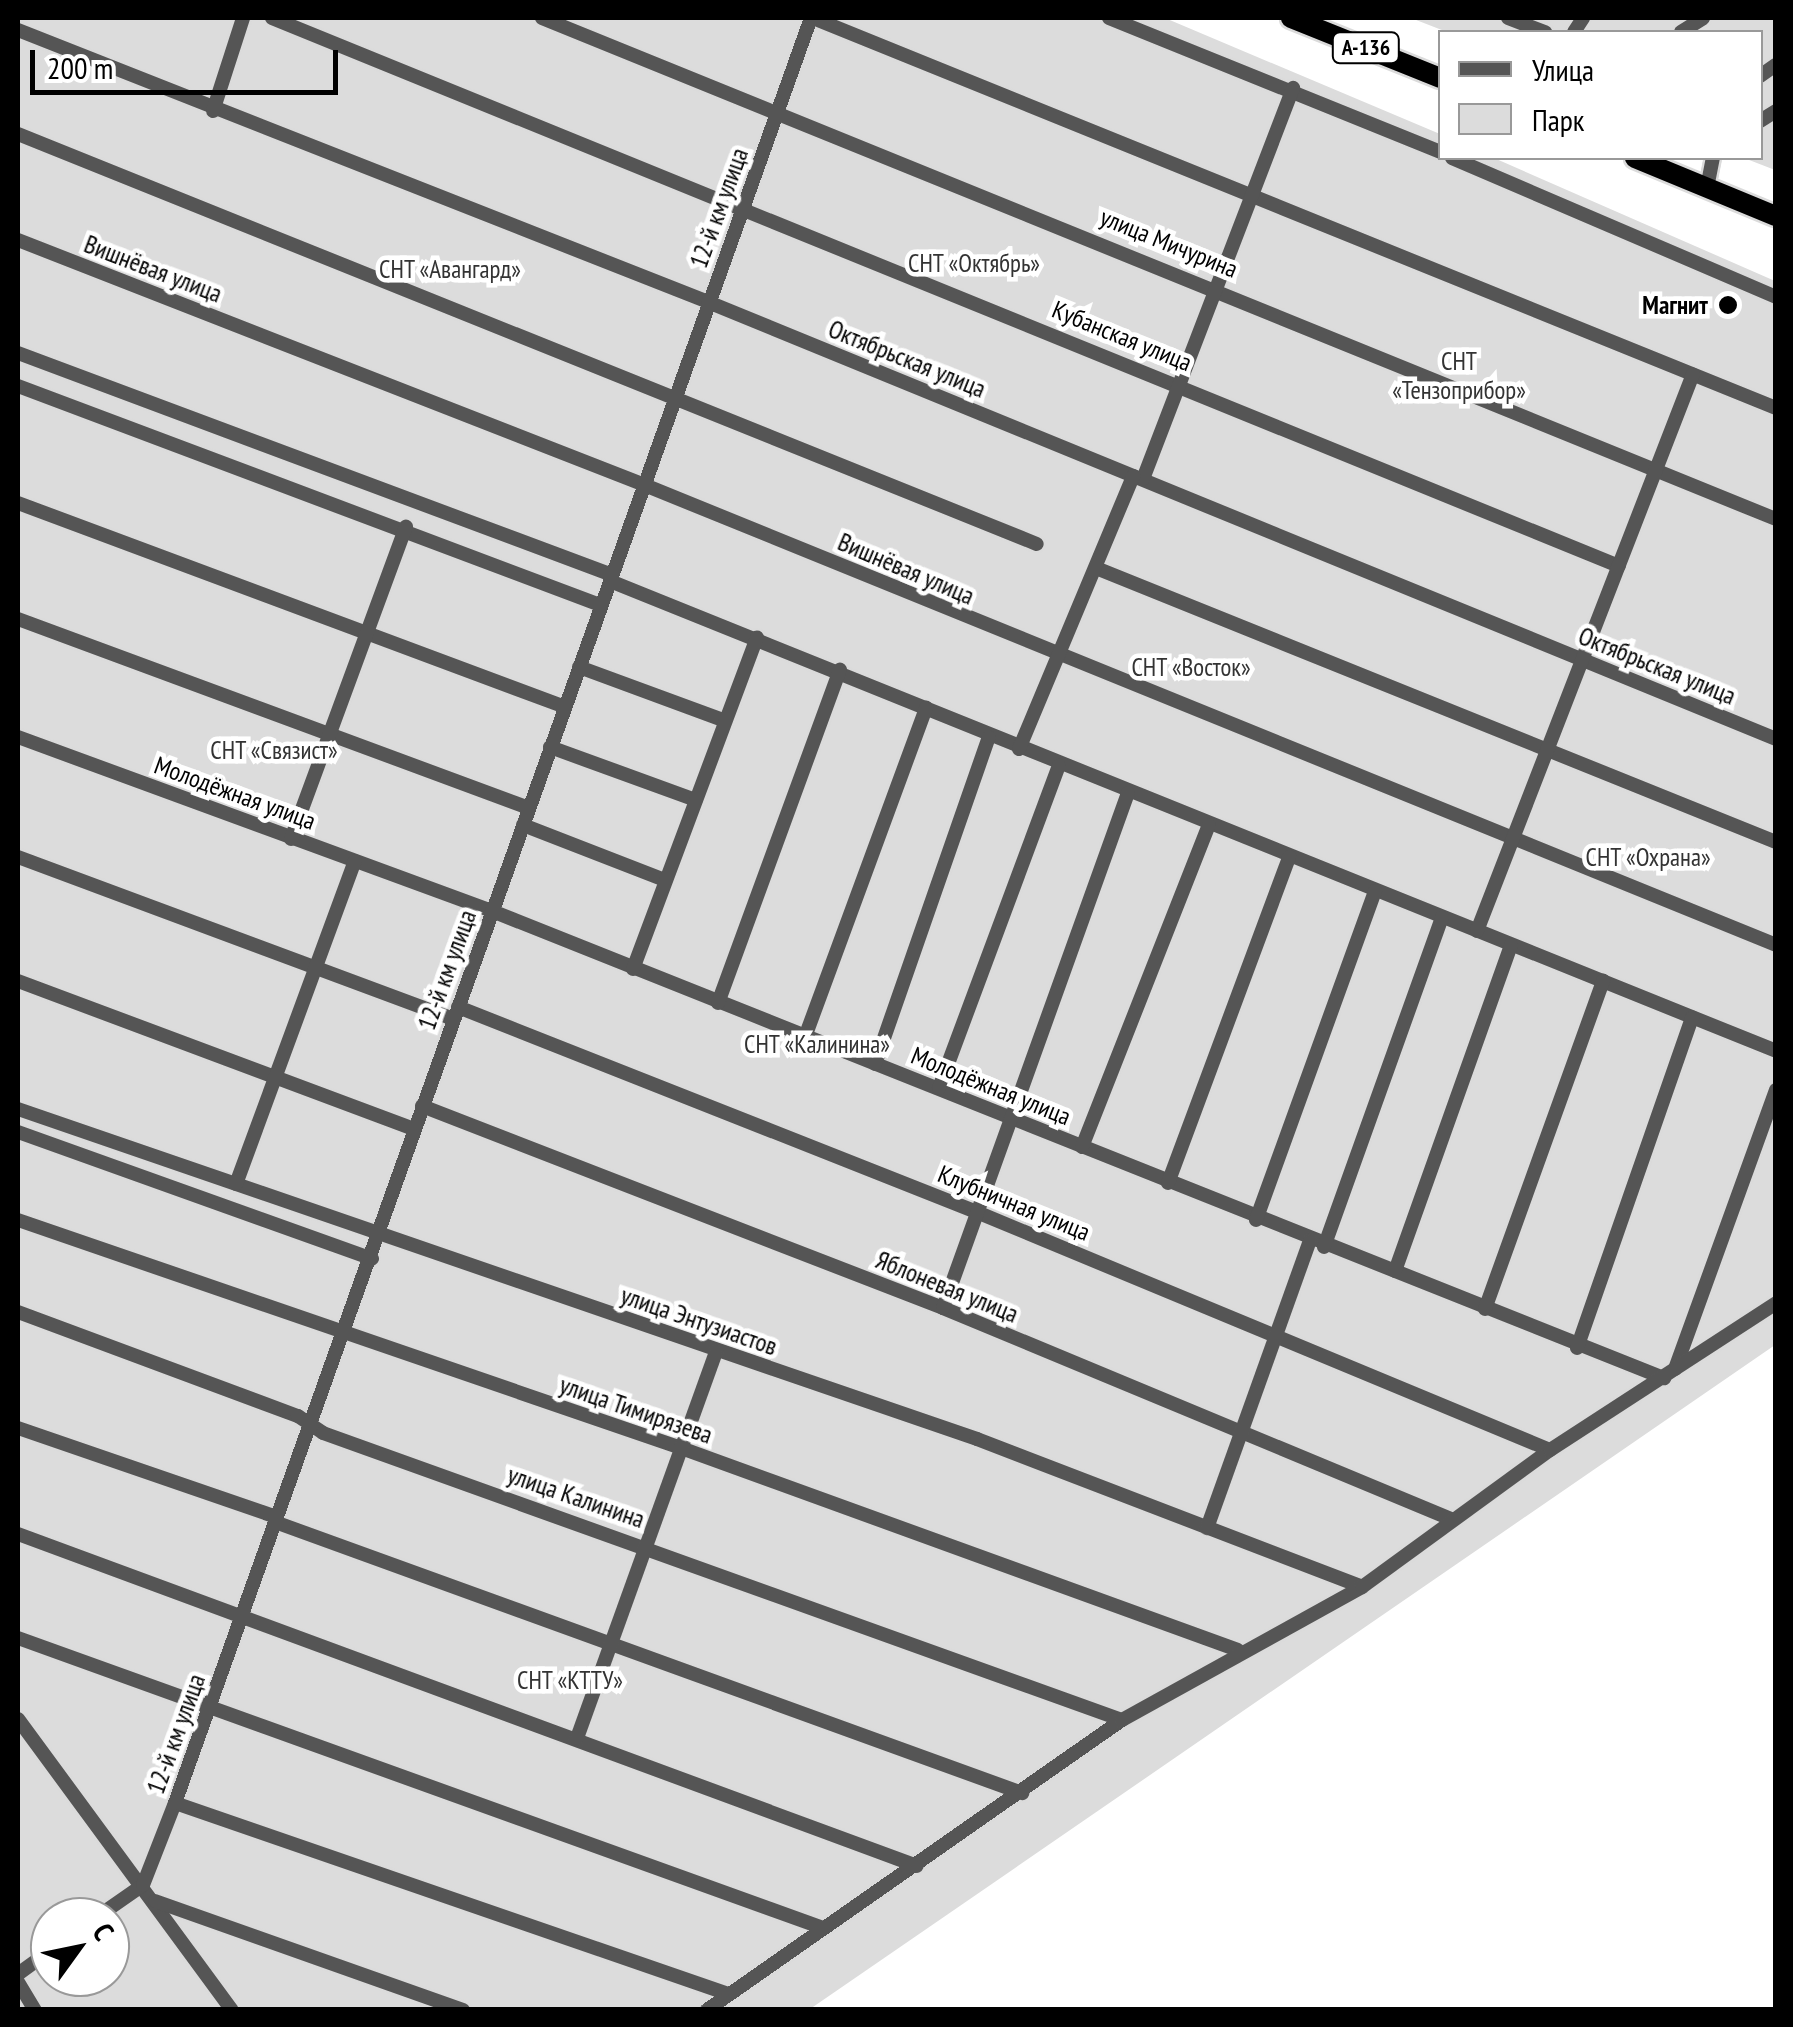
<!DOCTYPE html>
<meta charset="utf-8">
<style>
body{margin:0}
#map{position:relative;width:1793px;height:2027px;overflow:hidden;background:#fff;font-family:"PT Sans Narrow",sans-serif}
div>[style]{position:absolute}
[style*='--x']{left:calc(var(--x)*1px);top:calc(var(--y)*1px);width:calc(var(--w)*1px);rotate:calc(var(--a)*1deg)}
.green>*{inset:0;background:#dcdcdc}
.roads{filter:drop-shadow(2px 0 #dbdbdb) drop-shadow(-2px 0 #dbdbdb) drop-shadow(0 2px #dbdbdb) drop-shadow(0 -2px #dbdbdb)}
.minor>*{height:14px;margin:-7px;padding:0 7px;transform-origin:7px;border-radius:7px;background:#555}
.highway>*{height:20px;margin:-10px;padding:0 10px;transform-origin:10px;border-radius:10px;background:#000}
.dots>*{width:28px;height:28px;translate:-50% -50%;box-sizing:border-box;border:5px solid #fff;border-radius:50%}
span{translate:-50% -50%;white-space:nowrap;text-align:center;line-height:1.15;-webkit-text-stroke:9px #fff;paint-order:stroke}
.shield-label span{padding:2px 8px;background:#fff;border:2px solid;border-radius:8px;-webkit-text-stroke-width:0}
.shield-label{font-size:22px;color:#000;font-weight:700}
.street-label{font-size:25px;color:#000}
.park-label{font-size:25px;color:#333}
.poi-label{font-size:25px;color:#000;font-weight:700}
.right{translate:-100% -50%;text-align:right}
.frame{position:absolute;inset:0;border:20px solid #000;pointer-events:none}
.legend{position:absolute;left:1438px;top:30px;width:325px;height:130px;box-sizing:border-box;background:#fff;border:2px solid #999;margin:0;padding:12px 18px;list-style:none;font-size:30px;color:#000}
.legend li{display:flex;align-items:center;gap:20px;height:50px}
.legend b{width:50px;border:2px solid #999}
.north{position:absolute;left:30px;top:1897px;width:100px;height:100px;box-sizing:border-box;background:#fff;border:2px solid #999;border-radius:50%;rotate:57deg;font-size:28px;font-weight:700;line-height:40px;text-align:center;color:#000}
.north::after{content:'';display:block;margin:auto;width:35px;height:45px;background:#000;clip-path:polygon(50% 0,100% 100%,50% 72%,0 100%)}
.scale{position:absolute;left:30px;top:50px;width:308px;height:45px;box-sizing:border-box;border:5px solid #000;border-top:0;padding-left:12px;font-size:30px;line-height:35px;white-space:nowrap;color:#000;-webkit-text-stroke:8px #fff;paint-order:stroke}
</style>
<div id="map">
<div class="green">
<div style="clip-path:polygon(evenodd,18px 18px,1165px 18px,1440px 134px,1440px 158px,1494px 158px,1775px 281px,1775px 1345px,810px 2009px,18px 2009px,18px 18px,50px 1917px,110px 1917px,110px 1977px,50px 1977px,50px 1917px)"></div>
<div style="clip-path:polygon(1411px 18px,1775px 18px,1775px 170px,1744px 158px,1760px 158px,1760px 32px,1447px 32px)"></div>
</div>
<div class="roads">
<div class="minor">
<div style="--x:272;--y:18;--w:1454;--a:22.14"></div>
<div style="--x:542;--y:18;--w:1332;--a:22.1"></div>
<div style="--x:813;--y:18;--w:1039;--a:22.05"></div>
<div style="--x:1109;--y:18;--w:357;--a:22"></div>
<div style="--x:1508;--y:18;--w:40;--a:21"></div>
<div style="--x:18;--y:30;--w:742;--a:21.51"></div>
<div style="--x:708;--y:302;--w:1154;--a:22.25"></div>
<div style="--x:1574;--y:32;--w:17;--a:-57"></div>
<div style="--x:1681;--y:32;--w:26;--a:-32"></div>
<div style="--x:1760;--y:76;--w:19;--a:-35"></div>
<div style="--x:213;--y:111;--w:98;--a:-72.1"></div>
<div style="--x:1760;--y:121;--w:19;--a:-32"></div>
<div style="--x:18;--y:134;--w:1098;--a:21.92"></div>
<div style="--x:1452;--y:158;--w:353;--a:23.2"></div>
<div style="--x:1707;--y:188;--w:31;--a:-79"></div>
<div style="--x:18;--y:240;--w:675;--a:21.36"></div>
<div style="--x:647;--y:486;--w:1219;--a:22.12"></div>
<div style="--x:18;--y:353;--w:634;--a:20.49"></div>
<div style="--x:18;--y:386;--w:622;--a:20.62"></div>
<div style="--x:1143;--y:479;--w:419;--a:-69"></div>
<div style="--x:18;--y:503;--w:584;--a:20.45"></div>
<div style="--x:1096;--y:568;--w:733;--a:21.95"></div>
<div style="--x:610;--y:581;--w:1257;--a:21.95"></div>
<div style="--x:18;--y:619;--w:545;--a:20.3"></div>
<div style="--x:579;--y:667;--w:153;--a:20.2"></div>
<div style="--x:18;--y:737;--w:505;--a:20.16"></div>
<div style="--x:492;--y:911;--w:1262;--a:21.73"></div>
<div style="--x:550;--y:747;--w:155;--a:20"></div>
<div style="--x:1019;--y:749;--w:296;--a:-67.3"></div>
<div style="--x:523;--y:825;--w:152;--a:21.2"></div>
<div style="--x:291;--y:839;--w:333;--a:-69.8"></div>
<div style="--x:18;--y:857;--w:465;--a:20.4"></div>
<div style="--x:1477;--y:931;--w:597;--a:-68.8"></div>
<div style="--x:633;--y:969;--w:354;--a:-69.5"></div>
<div style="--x:18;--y:981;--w:423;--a:20.5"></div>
<div style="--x:718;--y:1003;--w:355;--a:-69.9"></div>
<div style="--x:458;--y:1007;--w:560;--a:21.57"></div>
<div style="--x:979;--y:1213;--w:618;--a:22.54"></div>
<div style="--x:805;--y:1037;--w:351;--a:-69.8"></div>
<div style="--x:875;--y:1064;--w:346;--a:-70.8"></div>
<div style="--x:939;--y:1088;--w:344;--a:-69.6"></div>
<div style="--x:422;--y:1106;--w:559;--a:21.19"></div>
<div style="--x:943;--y:1308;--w:550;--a:22.56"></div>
<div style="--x:18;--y:1109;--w:1014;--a:18.99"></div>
<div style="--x:977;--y:1439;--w:412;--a:21"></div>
<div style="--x:18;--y:1132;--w:376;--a:19.7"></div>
<div style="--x:1082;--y:1147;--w:346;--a:-68.5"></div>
<div style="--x:1168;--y:1183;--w:348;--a:-69.6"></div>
<div style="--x:236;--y:1184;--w:344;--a:-69.8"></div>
<div style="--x:18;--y:1220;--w:701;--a:18.98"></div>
<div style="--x:681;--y:1448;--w:592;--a:19.93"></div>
<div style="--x:1256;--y:1220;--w:350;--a:-70.1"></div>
<div style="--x:1324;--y:1247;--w:350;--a:-70.3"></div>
<div style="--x:1395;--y:1271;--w:346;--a:-70.4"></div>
<div style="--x:943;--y:1308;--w:547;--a:-70.24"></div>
<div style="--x:1485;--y:1309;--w:349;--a:-70.2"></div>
<div style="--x:18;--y:1312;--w:299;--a:20.4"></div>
<div style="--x:298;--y:1416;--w:30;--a:34"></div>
<div style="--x:323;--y:1433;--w:849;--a:19.76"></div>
<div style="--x:1577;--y:1348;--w:350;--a:-70.8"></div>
<div style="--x:1675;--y:1369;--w:297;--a:-70.1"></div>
<div style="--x:18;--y:1428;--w:273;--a:19"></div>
<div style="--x:275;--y:1522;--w:795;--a:19.94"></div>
<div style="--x:1207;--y:1528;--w:305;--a:-70.3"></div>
<div style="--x:18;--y:1534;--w:958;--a:20.27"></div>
<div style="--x:18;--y:1638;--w:856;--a:19.81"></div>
<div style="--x:18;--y:1719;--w:361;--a:53.7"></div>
<div style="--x:577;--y:1738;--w:410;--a:-70.2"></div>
<div style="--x:175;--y:1803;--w:585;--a:19.05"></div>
<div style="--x:155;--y:1901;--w:327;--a:19.5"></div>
<div style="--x:97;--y:1917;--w:56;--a:-34.8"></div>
<div style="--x:143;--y:1885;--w:88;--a:-68.7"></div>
<div style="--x:175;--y:1803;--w:1895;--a:-70.39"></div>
<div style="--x:18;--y:1974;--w:39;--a:-36"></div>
<div style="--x:18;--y:1982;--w:33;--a:59"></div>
<div style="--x:707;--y:2010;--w:506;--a:-34.95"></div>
<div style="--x:1122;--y:1720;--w:274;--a:-29"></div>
<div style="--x:1362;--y:1587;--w:233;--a:-36.1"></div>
<div style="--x:1550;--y:1450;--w:270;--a:-33"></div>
</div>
<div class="highway">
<div style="--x:1291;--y:18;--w:161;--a:21.9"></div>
<div style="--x:1635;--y:158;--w:152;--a:22.4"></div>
</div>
</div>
<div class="dots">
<div style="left:1728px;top:305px;background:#000"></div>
</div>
<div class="shield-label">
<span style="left:1366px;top:48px">А-136</span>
</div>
<div class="street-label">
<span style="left:719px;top:208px;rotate:-70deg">12-й км улица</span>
<span style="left:1169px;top:243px;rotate:22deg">улица Мичурина</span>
<span style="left:153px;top:269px;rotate:21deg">Вишнёвая улица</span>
<span style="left:1122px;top:336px;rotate:22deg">Кубанская улица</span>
<span style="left:907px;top:359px;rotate:22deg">Октябрьская улица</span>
<span style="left:906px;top:569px;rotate:23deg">Вишнёвая улица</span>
<span style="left:1657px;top:666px;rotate:22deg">Октябрьская улица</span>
<span style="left:235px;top:793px;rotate:20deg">Молодёжная улица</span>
<span style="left:447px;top:970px;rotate:-70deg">12-й км улица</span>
<span style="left:991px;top:1086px;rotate:22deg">Молодёжная улица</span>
<span style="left:1014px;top:1203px;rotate:22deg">Клубничная улица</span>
<span style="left:947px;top:1287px;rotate:22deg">Яблоневая улица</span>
<span style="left:699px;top:1321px;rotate:19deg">улица Энтузиастов</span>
<span style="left:636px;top:1410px;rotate:19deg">улица Тимирязева</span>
<span style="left:576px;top:1497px;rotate:19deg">улица Калинина</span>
<span style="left:176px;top:1734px;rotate:-70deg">12-й км улица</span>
</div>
<div class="park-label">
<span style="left:974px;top:263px">СНТ «Октябрь»</span>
<span style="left:450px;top:269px">СНТ «Авангард»</span>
<span style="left:1459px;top:376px">СНТ<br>«Тензоприбор»</span>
<span style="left:1191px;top:667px">СНТ «Восток»</span>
<span style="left:274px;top:750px">СНТ «Связист»</span>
<span style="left:1648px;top:857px">СНТ «Охрана»</span>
<span style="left:817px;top:1044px">СНТ «Калинина»</span>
<span style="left:570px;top:1680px">СНТ «КТТУ»</span>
</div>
<div class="poi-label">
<span class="right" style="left:1708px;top:305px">Магнит</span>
</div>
<div class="frame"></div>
<ul class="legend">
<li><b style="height:12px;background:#555"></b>Улица</li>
<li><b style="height:28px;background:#dcdcdc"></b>Парк</li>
</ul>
<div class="north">С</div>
<div class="scale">200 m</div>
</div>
